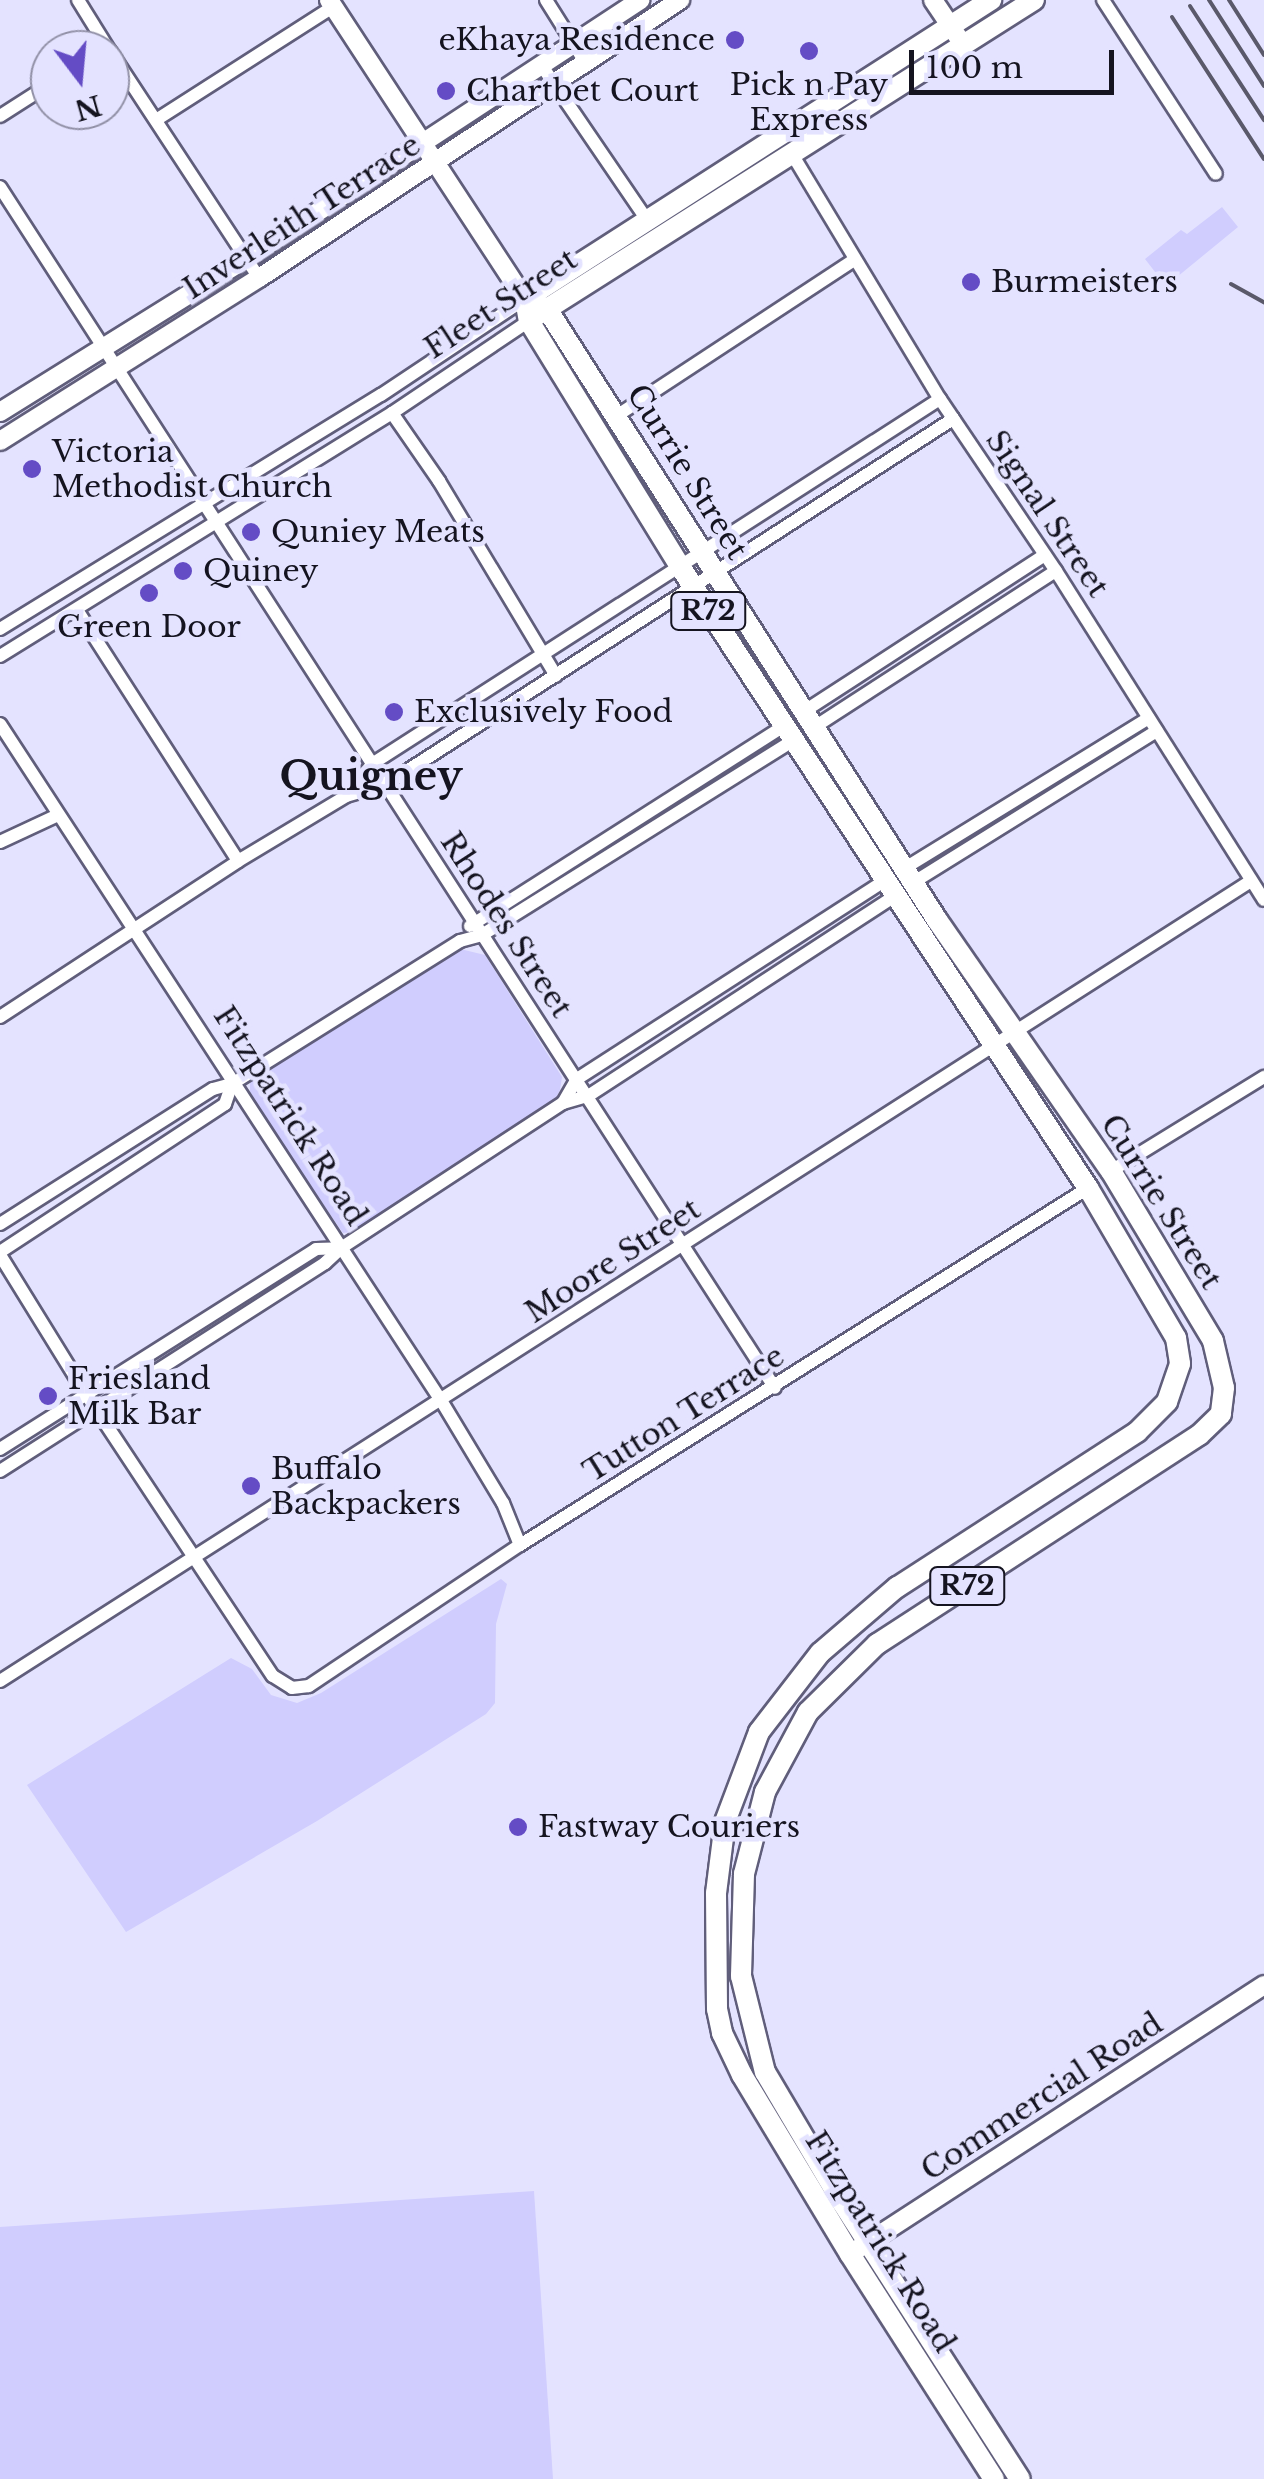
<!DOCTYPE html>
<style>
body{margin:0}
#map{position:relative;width:1264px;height:2479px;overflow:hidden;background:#e4e3ff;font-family:"Libre Baskerville",serif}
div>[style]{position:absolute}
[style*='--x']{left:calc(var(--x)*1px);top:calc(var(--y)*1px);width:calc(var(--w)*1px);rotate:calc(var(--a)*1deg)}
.green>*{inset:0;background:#d0cdfe}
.roads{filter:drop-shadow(2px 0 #605e7b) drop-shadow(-2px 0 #605e7b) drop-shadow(0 2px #605e7b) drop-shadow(0 -2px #605e7b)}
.street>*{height:12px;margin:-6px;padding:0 6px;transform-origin:6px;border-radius:6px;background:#fff}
.secondary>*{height:18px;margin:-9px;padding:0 9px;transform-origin:9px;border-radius:9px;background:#fff}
.primary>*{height:20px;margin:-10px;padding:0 10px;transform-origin:10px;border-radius:10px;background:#fff}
.rail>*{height:4px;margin:-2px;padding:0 2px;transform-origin:2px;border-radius:2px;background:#5a596a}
.dots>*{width:28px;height:28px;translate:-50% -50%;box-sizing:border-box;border:5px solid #e4e3ff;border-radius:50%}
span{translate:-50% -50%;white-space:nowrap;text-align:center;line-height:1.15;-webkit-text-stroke:9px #e4e3ff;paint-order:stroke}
.shield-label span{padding:2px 8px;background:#e4e3ff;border:2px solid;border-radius:8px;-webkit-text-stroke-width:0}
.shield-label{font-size:28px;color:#151420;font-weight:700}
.poi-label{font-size:30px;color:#151420}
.right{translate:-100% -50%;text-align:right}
.left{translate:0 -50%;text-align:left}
.street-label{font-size:30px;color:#151420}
.district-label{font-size:40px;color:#151420;font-weight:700}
.north{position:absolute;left:30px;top:30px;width:100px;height:100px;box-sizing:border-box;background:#e4e3ff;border:2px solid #9190a6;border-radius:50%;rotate:164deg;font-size:28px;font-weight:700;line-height:40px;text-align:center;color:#151420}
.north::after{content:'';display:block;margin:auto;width:35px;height:45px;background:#644cc5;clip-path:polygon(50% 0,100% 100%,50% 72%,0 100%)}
.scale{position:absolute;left:909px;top:50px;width:205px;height:45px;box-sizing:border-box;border:5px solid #151420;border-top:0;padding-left:12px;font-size:30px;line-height:35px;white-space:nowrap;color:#151420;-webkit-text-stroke:8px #e4e3ff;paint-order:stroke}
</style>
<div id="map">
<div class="green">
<div style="clip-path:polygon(1222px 207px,1238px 227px,1166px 286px,1145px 259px,1181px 230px,1187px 234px)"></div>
<div style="clip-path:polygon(456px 948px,485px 955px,562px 1077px,560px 1090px,555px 1100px,352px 1232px,343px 1233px,250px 1099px,250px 1080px)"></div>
<div style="clip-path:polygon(501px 1579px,507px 1584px,496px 1624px,495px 1703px,486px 1714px,317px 1821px,126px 1932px,27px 1785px,231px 1658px,252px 1669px,271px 1695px,297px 1703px,321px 1693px)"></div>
<div style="clip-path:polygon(534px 2191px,553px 2479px,0 2479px,0 2227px)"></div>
</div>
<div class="roads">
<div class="street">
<div style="--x:78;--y:0;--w:59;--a:58.2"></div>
<div style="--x:546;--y:0;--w:73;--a:57.8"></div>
<div style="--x:1103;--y:0;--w:207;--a:57"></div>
<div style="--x:110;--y:51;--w:272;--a:56.7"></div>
<div style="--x:542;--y:66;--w:186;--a:55.7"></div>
<div style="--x:0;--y:116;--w:59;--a:-32.6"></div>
<div style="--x:156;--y:120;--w:210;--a:-32.6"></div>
<div style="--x:792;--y:154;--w:286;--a:58.9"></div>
<div style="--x:940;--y:399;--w:207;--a:56"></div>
<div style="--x:1056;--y:571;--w:389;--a:57.7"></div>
<div style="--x:0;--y:187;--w:1429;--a:57.17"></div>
<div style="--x:392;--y:413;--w:83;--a:55.3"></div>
<div style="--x:439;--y:481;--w:227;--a:59"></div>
<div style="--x:618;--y:415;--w:282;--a:-33.3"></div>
<div style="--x:77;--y:610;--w:298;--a:57.3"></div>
<div style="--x:0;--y:629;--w:447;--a:-31.6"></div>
<div style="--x:381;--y:395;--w:173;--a:-33.7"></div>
<div style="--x:0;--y:656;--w:461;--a:-31.8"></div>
<div style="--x:392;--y:413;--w:165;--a:-33.9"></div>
<div style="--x:803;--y:712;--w:288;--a:-33"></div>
<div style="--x:0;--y:724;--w:809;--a:56.9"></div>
<div style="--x:442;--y:1402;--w:118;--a:58.9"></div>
<div style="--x:503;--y:1503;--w:45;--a:68"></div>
<div style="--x:813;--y:728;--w:289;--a:-32.9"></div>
<div style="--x:348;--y:794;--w:38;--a:-51"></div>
<div style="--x:372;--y:764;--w:675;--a:-32.73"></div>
<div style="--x:0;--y:842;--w:64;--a:-25"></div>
<div style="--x:905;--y:868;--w:286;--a:-31.6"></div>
<div style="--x:914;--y:882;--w:286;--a:-31.9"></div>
<div style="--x:470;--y:926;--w:370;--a:-32.5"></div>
<div style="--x:0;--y:1017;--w:285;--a:-33.2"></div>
<div style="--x:238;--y:861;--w:126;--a:-31"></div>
<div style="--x:346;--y:796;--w:41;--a:-15.8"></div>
<div style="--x:385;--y:785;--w:676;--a:-32.8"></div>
<div style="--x:563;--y:1103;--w:28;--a:-60"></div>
<div style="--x:577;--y:1079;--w:364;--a:-32.8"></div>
<div style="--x:1111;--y:1171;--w:180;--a:-31.6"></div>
<div style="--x:0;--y:1224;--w:252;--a:-32.4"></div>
<div style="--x:213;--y:1089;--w:20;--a:-15"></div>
<div style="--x:232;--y:1084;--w:269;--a:-32.1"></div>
<div style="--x:460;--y:941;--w:23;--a:-15"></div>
<div style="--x:482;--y:935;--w:364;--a:-32"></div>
<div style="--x:0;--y:1252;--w:269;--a:-33.3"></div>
<div style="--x:225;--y:1104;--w:21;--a:-71"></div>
<div style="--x:0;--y:1255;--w:163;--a:58.3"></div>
<div style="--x:86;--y:1394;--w:338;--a:56.5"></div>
<div style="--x:273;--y:1676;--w:22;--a:32"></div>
<div style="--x:292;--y:1688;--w:17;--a:-7"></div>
<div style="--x:309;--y:1686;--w:254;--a:-33.8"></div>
<div style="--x:520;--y:1545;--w:671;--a:-32.15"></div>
<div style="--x:0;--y:1449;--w:374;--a:-32.3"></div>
<div style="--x:316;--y:1249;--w:25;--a:-2"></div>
<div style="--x:0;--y:1471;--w:386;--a:-32.6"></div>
<div style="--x:325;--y:1263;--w:22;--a:-43"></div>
<div style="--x:341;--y:1248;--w:265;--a:-33.2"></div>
<div style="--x:563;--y:1103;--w:26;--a:-16"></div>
<div style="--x:588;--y:1096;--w:364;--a:-33.1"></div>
<div style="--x:0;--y:1681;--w:1485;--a:-32.6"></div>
</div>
<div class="secondary">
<div style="--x:329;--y:0;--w:358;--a:56.8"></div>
<div style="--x:933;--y:0;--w:45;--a:56"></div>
<div style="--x:0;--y:412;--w:290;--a:-31.9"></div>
<div style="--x:246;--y:259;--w:472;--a:-33.3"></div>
<div style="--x:0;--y:441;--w:306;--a:-32.2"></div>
<div style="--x:259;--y:278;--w:505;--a:-33.44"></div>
<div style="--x:850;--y:2254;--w:494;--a:-33"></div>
</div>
<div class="primary">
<div style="--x:525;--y:299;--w:24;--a:24"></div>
<div style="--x:547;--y:309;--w:725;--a:57.45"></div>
<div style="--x:937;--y:920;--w:305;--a:55.3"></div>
<div style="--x:1111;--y:1171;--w:198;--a:59"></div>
<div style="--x:1213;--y:1341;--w:48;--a:76.8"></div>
<div style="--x:1224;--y:1388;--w:26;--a:97"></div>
<div style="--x:1221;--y:1414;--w:30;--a:136"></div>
<div style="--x:1199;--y:1435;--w:384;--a:147"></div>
<div style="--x:877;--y:1644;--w:97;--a:135.4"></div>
<div style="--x:808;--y:1712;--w:91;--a:118.3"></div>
<div style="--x:765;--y:1792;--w:85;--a:104.4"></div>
<div style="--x:744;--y:1874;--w:102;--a:91.7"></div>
<div style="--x:741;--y:1976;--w:99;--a:76"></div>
<div style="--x:765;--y:2072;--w:151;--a:59.4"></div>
<div style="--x:842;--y:2202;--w:329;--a:57.3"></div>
<div style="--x:525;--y:299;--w:22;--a:80"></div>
<div style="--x:529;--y:321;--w:286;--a:58.4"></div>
<div style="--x:679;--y:565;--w:745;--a:56.72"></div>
<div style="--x:1088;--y:1188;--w:174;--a:59.6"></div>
<div style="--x:1176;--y:1338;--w:26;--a:81"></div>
<div style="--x:1180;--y:1364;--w:40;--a:108.9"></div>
<div style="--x:1167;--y:1402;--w:42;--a:135"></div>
<div style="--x:1137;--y:1432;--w:286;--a:147.1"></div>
<div style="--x:897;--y:1587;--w:101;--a:139.4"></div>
<div style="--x:820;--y:1653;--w:100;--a:127.7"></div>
<div style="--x:759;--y:1732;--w:96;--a:110.7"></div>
<div style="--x:725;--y:1822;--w:72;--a:97.2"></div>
<div style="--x:716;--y:1893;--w:116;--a:89.5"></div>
<div style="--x:717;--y:2009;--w:25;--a:78"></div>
<div style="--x:722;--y:2033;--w:47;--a:64.5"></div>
<div style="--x:742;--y:2075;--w:209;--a:58.9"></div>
<div style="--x:850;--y:2254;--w:267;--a:57.4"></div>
<div style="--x:525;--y:299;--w:554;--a:-32.69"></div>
<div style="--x:539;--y:314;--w:586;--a:-32.39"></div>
</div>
</div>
<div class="rail">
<div style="--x:1209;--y:0;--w:102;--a:57.4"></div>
<div style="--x:1229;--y:0;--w:65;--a:57.5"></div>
<div style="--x:1190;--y:6;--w:136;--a:57"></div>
<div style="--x:1172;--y:17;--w:169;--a:57.1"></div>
<div style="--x:1231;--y:284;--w:38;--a:29"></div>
</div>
<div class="dots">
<div style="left:735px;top:40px;background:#644cc5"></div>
<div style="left:809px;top:51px;background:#644cc5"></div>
<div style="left:446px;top:91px;background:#644cc5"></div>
<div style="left:971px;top:282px;background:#644cc5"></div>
<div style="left:32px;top:469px;background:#644cc5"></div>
<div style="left:251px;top:532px;background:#644cc5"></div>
<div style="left:183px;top:571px;background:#644cc5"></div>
<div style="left:149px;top:593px;background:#644cc5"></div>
<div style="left:394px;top:712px;background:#644cc5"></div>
<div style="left:48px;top:1396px;background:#644cc5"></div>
<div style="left:251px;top:1486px;background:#644cc5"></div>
<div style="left:518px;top:1827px;background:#644cc5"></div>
</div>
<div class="shield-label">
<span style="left:708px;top:611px">R72</span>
<span style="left:967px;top:1586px">R72</span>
</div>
<div class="poi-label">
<span class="right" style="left:715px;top:40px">eKhaya Residence</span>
<span style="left:809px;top:102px">Pick n Pay<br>Express</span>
<span class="left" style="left:466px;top:91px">Chartbet Court</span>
<span class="left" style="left:991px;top:282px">Burmeisters</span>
<span class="left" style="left:52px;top:469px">Victoria<br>Methodist Church</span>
<span class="left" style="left:271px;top:532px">Quniey Meats</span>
<span class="left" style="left:203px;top:571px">Quiney</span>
<span style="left:149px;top:627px">Green Door</span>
<span class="left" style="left:414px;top:712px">Exclusively Food</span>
<span class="left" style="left:68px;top:1396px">Friesland<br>Milk Bar</span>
<span class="left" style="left:271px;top:1486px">Buffalo<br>Backpackers</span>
<span class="left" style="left:538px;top:1827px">Fastway Couriers</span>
</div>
<div class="street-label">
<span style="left:302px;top:217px;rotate:-33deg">Inverleith Terrace</span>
<span style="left:501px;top:304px;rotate:-33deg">Fleet Street</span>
<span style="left:687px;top:472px;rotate:58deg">Currie Street</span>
<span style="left:1047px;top:514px;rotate:56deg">Signal Street</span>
<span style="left:506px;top:925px;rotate:57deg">Rhodes Street</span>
<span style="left:290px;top:1116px;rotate:57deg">Fitzpatrick Road</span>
<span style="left:1161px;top:1202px;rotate:58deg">Currie Street</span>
<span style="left:613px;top:1261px;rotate:-33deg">Moore Street</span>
<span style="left:684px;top:1414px;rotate:-32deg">Tutton Terrace</span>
<span style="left:1042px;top:2097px;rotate:-33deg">Commercial Road</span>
<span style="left:880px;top:2242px;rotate:58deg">Fitzpatrick Road</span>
</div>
<div class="district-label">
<span style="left:371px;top:776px">Quigney</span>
</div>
<div class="north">N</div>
<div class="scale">100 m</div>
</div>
